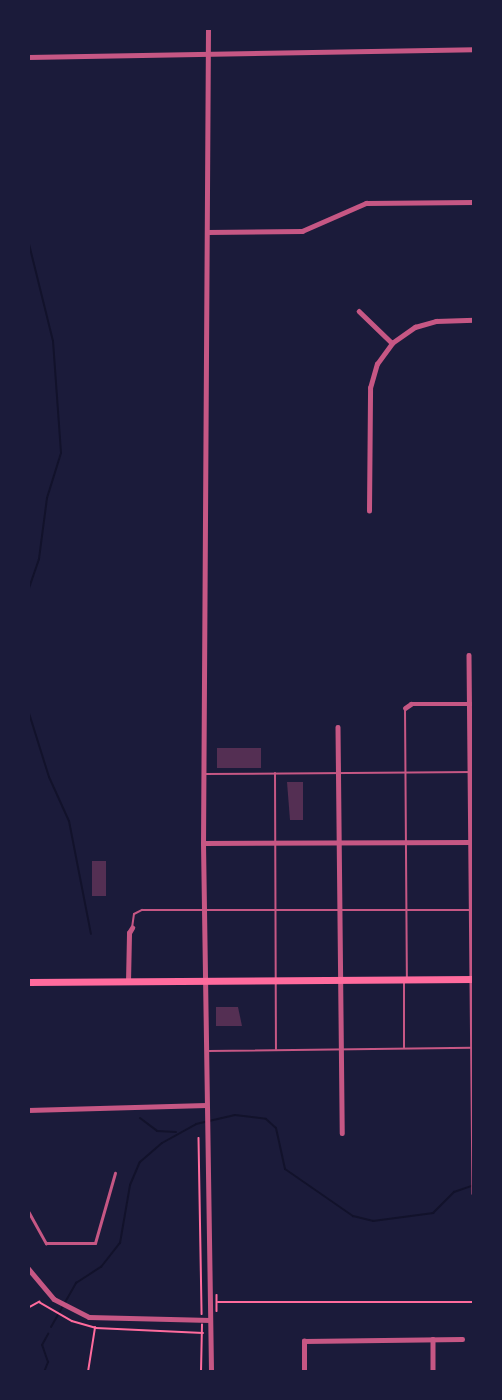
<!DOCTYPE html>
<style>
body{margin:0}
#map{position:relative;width:502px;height:1400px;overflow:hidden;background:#1b1b3a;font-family:Barlow,sans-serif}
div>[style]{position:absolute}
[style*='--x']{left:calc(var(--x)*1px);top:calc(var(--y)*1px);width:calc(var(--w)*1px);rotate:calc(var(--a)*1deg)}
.stream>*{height:2px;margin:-1px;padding:0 1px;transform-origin:1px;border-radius:1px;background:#12122b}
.building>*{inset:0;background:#542f53;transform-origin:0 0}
.path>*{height:1.5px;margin:-0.75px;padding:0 0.75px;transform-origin:0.75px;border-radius:0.75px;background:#ff6b9d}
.service>*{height:2px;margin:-1px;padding:0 1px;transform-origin:1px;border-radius:1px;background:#c65784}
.pedestrian>*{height:3px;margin:-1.5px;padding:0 1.5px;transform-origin:1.5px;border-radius:1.5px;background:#c65784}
.minor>*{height:4.5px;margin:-2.25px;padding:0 2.25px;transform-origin:2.25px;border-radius:2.25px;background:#c65784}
.tertiary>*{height:5px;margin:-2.5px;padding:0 2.5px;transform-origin:2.5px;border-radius:2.5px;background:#c65784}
.primary>*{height:7px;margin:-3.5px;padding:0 3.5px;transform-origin:3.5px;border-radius:3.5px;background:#ff6b9d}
span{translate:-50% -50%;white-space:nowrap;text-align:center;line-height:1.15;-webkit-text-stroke:6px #1b1b3a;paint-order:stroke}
.frame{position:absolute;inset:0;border:30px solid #1b1b3a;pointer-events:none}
</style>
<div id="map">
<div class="stream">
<div style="--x:28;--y:240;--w:104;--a:76.1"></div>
<div style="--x:53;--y:341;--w:112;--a:85.9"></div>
<div style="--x:61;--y:453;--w:47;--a:107.3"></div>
<div style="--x:47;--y:498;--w:62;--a:97.5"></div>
<div style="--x:39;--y:559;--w:34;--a:109"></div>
<div style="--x:28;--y:710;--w:70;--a:72.6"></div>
<div style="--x:49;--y:777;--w:48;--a:65.6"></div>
<div style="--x:69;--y:821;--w:115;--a:79"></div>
<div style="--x:140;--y:1118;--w:21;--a:37"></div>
<div style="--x:157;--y:1131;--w:19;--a:3"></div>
<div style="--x:51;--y:1327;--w:51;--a:-60.4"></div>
<div style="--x:76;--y:1283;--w:30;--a:-33"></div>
<div style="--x:101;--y:1267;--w:31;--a:-52"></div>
<div style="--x:120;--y:1243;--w:59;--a:-80.2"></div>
<div style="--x:130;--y:1185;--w:25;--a:-67"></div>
<div style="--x:140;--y:1162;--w:29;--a:-41"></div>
<div style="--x:162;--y:1143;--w:39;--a:-29"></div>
<div style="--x:196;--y:1124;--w:40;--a:-13"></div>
<div style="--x:235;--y:1115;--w:31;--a:7"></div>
<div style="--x:266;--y:1119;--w:13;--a:42"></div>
<div style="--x:276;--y:1128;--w:42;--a:77.6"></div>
<div style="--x:285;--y:1169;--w:83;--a:34.7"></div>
<div style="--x:353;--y:1216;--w:21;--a:14"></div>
<div style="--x:373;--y:1221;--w:61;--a:-7.6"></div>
<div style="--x:433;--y:1213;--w:30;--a:-45"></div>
<div style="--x:454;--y:1192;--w:21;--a:-19"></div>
<div style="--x:44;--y:1372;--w:11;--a:-68"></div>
<div style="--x:48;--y:1362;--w:18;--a:-109"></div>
<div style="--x:42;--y:1345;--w:13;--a:-61"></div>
</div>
<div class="building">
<div style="left:217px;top:748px;width:44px;height:20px"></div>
<div style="clip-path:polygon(287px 782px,303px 782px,303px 820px,290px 820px)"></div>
<div style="left:92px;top:861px;width:14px;height:35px"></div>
<div style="clip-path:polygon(216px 1007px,238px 1007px,242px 1026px,216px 1026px)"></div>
</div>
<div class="path">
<div style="--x:199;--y:1138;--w:176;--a:89"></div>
<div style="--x:217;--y:1295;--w:16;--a:90"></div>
<div style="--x:218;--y:1302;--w:256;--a:0"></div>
<div style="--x:28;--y:1308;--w:13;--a:-29"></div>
<div style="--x:39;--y:1302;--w:38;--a:30"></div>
<div style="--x:72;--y:1321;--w:25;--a:16"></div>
<div style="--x:96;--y:1328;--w:107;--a:2.7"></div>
<div style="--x:88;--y:1372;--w:45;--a:-81"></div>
<div style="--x:201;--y:1372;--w:47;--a:-88.8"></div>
</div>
<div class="service">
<div style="--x:405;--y:708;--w:270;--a:89.6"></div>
<div style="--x:275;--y:773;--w:276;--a:89.8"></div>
<div style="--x:204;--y:774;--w:270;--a:-0.4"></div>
<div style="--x:132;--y:928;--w:14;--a:-82"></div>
<div style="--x:134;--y:914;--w:9;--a:-27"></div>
<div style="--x:142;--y:910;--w:328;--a:0"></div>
<div style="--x:404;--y:1048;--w:66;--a:-90"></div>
<div style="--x:208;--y:1051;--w:264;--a:-0.7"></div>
</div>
<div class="pedestrian">
<div style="--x:28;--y:1211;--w:37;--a:61"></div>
<div style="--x:46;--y:1243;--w:49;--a:0"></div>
<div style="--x:95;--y:1243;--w:73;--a:-74.1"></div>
</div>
<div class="minor">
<div style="--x:28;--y:57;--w:446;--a:-1"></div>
<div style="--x:207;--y:232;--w:95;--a:-0.6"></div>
<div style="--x:302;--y:231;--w:70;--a:-23.6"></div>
<div style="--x:366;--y:203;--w:108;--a:-0.5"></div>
<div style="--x:359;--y:311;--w:46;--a:44.1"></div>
<div style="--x:369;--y:511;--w:123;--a:-89.5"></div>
<div style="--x:370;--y:388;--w:25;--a:-74"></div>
<div style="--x:377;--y:364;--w:26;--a:-54"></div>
<div style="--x:392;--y:343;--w:28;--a:-35"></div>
<div style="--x:415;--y:327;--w:22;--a:-16"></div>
<div style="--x:436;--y:321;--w:38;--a:-2"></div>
<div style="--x:469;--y:655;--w:538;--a:89.47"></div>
<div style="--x:405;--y:708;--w:7;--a:-34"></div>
<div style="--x:411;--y:704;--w:63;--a:0"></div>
<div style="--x:338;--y:727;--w:406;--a:89.4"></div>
<div style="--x:203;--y:843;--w:271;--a:-0.2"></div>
<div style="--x:128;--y:982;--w:49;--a:-88.8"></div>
<div style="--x:129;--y:933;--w:6;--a:-59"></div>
<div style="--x:28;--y:1110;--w:178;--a:-1.6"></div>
<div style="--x:28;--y:1268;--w:40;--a:50"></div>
<div style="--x:54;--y:1299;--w:39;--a:27"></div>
<div style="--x:89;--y:1317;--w:121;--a:1.4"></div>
<div style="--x:433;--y:1339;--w:33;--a:90"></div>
<div style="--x:304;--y:1372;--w:31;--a:-90"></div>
<div style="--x:304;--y:1341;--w:158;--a:-0.7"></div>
</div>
<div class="tertiary">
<div style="--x:208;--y:28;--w:815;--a:90.35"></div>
<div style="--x:203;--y:843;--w:529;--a:89.13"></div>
</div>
<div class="primary">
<div style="--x:28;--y:982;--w:446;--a:-0.4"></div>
</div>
<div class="frame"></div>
</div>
